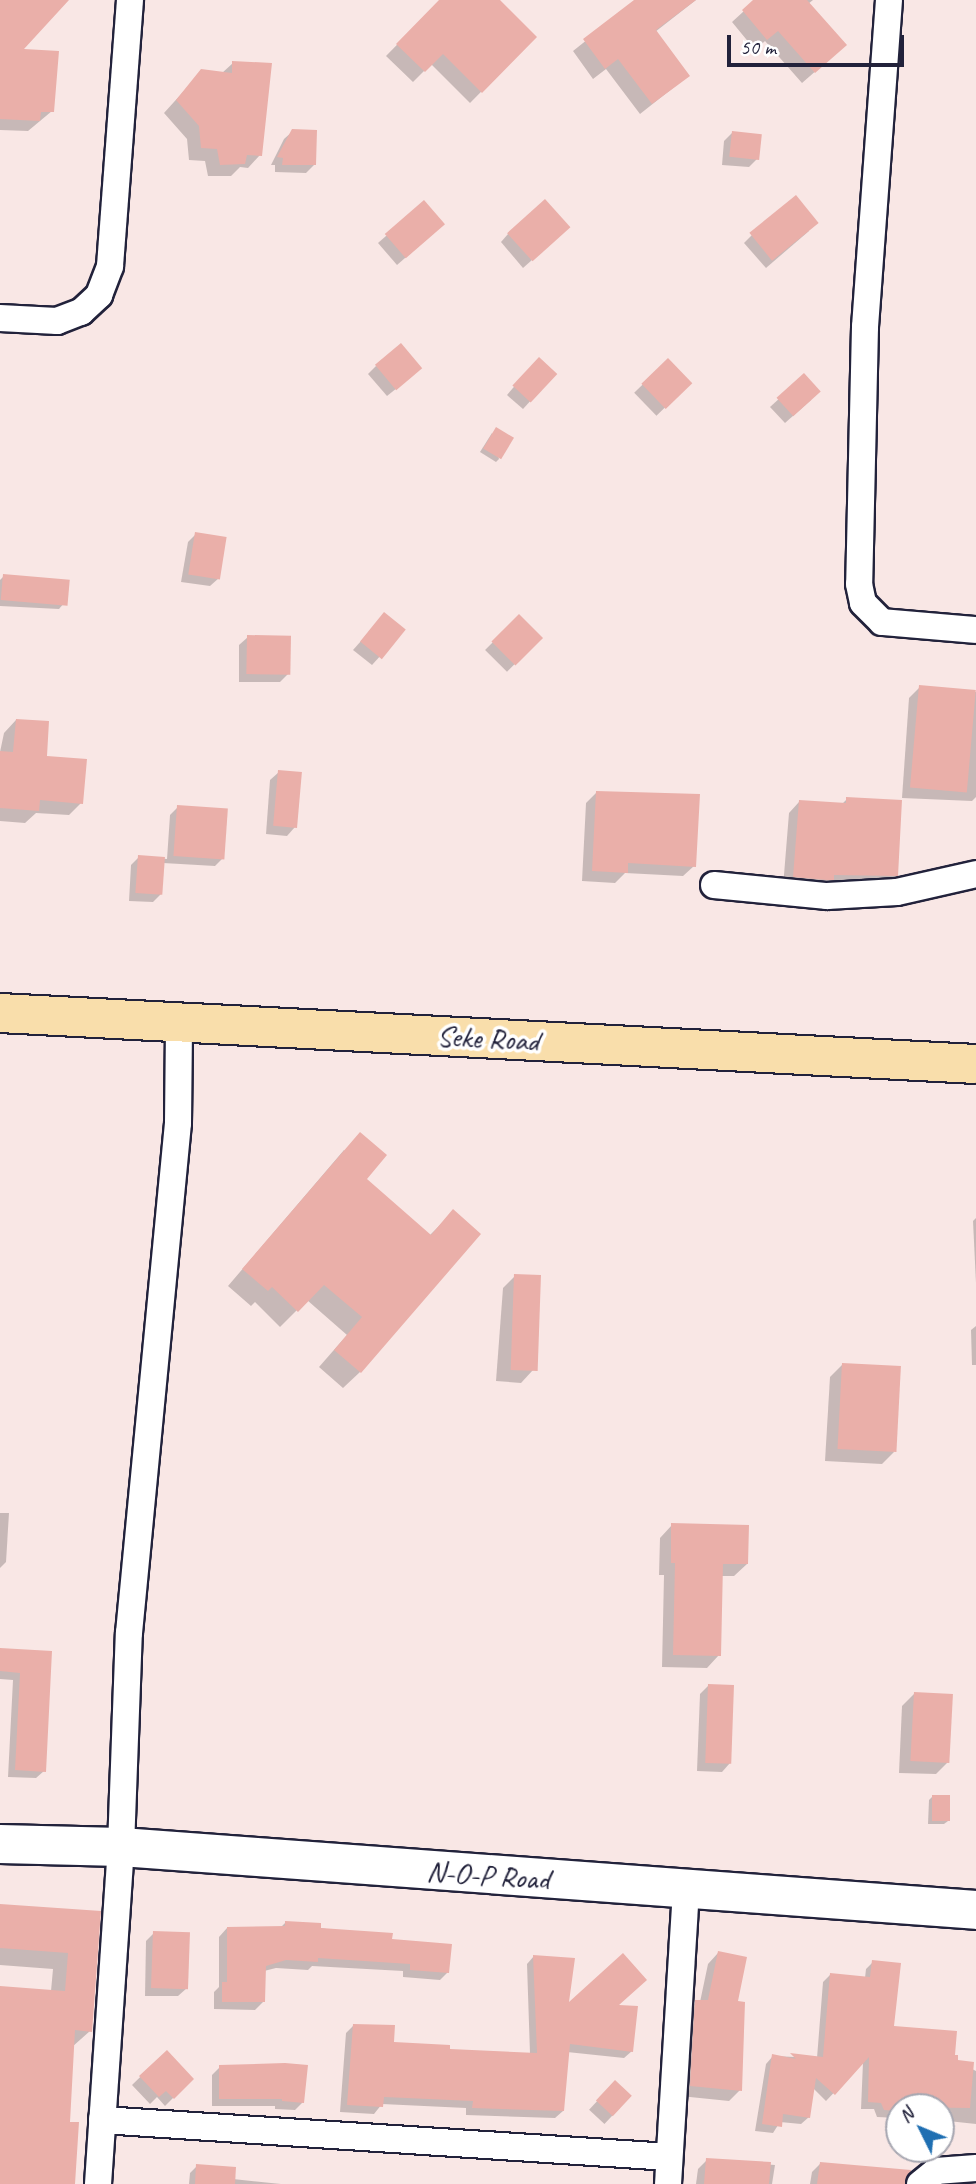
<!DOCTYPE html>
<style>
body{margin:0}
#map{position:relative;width:976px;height:2184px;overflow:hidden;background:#f9e7e5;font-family:Caveat,sans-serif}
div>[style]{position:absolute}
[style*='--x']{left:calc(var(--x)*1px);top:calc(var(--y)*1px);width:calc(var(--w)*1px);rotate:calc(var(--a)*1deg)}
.shadow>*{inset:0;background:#0003;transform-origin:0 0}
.building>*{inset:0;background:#eaafa9;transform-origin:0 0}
.roads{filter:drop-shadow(2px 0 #22223b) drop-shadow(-2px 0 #22223b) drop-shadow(0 2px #22223b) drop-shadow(0 -2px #22223b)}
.street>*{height:26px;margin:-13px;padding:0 13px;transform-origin:13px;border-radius:13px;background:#fff}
.secondary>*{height:38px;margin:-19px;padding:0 19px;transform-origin:19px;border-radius:19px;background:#fff}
.primary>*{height:38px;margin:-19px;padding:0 19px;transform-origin:19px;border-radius:19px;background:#f9deab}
span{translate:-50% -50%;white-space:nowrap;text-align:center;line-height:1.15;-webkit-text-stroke:7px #fff;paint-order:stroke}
.street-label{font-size:30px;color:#22223b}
.north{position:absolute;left:885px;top:2093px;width:70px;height:70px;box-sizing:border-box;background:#fff;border:2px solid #a7a7b1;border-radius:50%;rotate:313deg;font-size:19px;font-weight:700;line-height:28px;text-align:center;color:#22223b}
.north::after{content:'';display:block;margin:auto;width:24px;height:32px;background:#1f6fb2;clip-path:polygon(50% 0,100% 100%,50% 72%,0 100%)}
.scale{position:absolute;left:727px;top:35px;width:177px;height:32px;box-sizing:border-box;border:4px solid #22223b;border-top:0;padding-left:9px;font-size:21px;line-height:24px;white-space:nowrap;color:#22223b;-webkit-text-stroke:5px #fff;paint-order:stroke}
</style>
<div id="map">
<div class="shadow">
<div style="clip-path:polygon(0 0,66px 0,20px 51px,52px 111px,28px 131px,0 130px)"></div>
<div style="clip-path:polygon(441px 0,497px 0,535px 37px,470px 103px,431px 64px,413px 82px,386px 56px)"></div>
<div style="clip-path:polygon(637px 0,696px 0,655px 32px,688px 76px,640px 114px,606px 69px,593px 79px,573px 51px)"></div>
<div style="clip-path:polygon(756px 0,813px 0,808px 4px,833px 56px,802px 83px,765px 41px,755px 50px,732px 22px)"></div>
<div style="clip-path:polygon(233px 63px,260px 155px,248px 168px,240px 167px,231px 176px,208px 176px,205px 161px,189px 160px,187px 139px,164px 113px,202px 71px,222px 73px)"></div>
<div style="clip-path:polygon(293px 131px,314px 165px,306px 173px,275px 172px,275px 165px,271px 165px,284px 139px)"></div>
<div style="clip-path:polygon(732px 133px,757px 159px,749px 167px,722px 165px,724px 141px)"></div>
<div style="clip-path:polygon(809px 231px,766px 268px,744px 243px,752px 235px)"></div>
<div style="clip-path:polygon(435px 232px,397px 265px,378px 243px,386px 236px)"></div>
<div style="clip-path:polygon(508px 234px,560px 235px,523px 268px,501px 242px)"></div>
<div style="left:668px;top:360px;width:32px;height:47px;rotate:46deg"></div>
<div style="clip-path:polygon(376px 366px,412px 376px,387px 396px,368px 374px)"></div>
<div style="clip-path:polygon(531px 367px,555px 374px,523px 409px,507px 395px)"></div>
<div style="clip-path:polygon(804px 376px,811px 400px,785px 423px,770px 407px)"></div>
<div style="clip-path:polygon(492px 433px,499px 459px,496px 462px,480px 452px)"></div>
<div style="clip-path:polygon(196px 534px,219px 578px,210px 586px,181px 582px,188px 542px)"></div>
<div style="clip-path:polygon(4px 576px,65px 602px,59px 609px,0 606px,0 580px)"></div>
<div style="left:519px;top:616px;width:31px;height:48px;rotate:45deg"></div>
<div style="clip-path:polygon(377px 623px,403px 631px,372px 665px,353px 650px)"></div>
<div style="clip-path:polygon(248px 637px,288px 674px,280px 682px,239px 682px,239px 645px)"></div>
<div style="clip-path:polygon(920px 687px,976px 692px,976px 797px,972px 801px,902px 798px,909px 698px)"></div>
<div style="clip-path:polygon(16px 720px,81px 803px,69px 815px,36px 813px,25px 823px,0 821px,0 752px,4px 733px)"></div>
<div style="clip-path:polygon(279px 772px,295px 827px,287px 836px,266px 834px,270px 780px)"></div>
<div style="clip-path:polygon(597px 792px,694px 866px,683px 876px,625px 873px,615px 883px,582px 881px,586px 803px)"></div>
<div style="clip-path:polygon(847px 799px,896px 875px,885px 886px,783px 887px,789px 813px,799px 802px,841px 805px)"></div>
<div style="clip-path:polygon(178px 807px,223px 858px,215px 866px,163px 863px,161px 894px,153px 902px,129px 901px,131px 865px,139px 857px,167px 859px,170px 815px)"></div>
<div style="clip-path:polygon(344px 1150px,364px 1180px,429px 1236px,453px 1212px,360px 1372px,343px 1388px,319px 1367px,347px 1335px,307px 1300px,280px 1327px,255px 1302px,251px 1306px,228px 1286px)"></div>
<div style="clip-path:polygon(976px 1218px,976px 1283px,973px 1221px)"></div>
<div style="clip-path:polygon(515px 1276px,533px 1370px,521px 1383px,496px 1381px,503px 1288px)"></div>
<div style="clip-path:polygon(976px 1326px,976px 1365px,972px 1365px,971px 1330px)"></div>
<div style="clip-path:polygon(843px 1364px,894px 1452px,882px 1464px,825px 1461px,830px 1377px)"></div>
<div style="clip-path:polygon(0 1513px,9px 1513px,6px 1562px,0 1568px)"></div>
<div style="clip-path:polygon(672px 1525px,747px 1564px,734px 1576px,721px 1576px,719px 1655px,707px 1668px,662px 1667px,664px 1575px,659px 1575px,660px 1538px)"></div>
<div style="clip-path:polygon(0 1650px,50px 1653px,44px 1771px,36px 1778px,8px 1777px,13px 1680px,0 1679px)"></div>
<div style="clip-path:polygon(708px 1686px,730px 1763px,722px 1772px,697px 1771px,700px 1694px)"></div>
<div style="clip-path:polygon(914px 1694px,948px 1762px,936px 1774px,899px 1773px,902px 1706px)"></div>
<div style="clip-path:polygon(932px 1797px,948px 1821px,944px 1824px,928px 1824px,929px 1800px)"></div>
<div style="clip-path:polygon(0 1905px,99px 1913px,90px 2031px,72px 2047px,68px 2124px,73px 2184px,0 2184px,0 1987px,51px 1991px,53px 1969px,0 1965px)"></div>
<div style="clip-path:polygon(286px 1922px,390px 1940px,448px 1972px,440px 1980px,403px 1977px,403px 1971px,312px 1966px,308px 1970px,276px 1968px,264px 1971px,263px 2002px,255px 2010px,214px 2009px,214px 1992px,219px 1987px,219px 1937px,227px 1928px,280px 1928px)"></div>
<div style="clip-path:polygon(154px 1933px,187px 1988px,178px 1996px,145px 1996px,146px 1941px)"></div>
<div style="clip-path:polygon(718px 1953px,736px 2003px,740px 2090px,729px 2101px,680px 2096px,685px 2013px,696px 2002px,700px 2002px,708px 1964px)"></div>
<div style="clip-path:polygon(534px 1956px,567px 2006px,616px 2006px,632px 2051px,624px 2058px,567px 2052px,563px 2111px,555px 2118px,466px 2115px,466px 2108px,382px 2104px,374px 2114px,340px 2112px,346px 2033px,353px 2026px,392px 2044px,448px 2051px,530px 2054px,527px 1964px)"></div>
<div style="clip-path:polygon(873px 1962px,892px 2028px,976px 2071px,976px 2124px,948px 2121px,941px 2126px,941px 2107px,899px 2107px,899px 2118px,877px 2117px,874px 2109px,861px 2109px,863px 2062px,826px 2101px,813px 2088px,809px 2117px,801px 2124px,780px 2122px,773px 2133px,755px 2131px,766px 2064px,773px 2056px,817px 2058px,823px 1982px,830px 1975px,865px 1978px,866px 1969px)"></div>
<div style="clip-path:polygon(166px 2052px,192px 2079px,165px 2106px,157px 2097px,150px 2104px,132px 2085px)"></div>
<div style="clip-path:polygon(220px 2067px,303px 2102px,295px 2110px,275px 2109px,275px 2106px,212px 2106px,212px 2075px)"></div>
<div style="left:615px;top:2082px;width:21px;height:38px;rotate:43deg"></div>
<div style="clip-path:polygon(707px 2160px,775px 2165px,772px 2184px,696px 2184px,698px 2169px)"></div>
<div style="clip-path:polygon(820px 2164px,874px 2184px,810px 2184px,812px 2172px)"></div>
<div style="clip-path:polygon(197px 2166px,233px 2179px,281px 2184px,189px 2184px,190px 2173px)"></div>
</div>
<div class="building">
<div style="clip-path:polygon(0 0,69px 0,24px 49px,59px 51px,54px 112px,41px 112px,40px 121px,0 119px)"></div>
<div style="clip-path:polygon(439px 0,500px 0,537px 37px,482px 93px,443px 54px,425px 72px,396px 44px)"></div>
<div style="clip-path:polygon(634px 0,696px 0,656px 30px,690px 76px,652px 104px,618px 59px,605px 69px,583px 39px)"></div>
<div style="clip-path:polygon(753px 0,807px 0,847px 45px,815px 73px,778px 31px,767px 40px,742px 10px)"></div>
<div style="clip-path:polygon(232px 61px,272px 63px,262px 156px,247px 155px,245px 164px,220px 165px,217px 149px,201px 148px,199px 126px,176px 100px,201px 69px,232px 73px)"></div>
<div style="clip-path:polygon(292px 129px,317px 130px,316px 165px,282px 165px,283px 158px,277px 157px)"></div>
<div style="left:732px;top:131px;width:30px;height:26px;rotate:6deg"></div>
<div style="left:796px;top:195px;width:36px;height:60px;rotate:51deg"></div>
<div style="left:545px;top:199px;width:38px;height:51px;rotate:48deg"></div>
<div style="left:424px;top:200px;width:32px;height:52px;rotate:49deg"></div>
<div style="left:401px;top:343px;width:33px;height:34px;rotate:50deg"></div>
<div style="left:539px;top:357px;width:25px;height:39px;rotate:43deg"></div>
<div style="left:668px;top:358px;width:35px;height:37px;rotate:46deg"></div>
<div style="left:804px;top:373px;width:25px;height:37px;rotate:48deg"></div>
<div style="left:496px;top:427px;width:21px;height:25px;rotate:31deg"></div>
<div style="left:195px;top:532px;width:32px;height:43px;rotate:9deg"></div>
<div style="left:3px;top:574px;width:67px;height:26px;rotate:5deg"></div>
<div style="left:384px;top:612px;width:28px;height:38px;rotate:39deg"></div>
<div style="left:519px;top:614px;width:34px;height:39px;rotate:45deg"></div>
<div style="left:247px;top:635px;width:44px;height:39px;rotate:1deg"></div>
<div style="left:919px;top:685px;width:57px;height:103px;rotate:5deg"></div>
<div style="clip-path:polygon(16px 719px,49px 721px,47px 756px,87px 759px,83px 804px,40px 800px,39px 811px,0 808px,0 751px,13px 752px)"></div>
<div style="left:278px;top:770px;width:24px;height:56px;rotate:5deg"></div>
<div style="clip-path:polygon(596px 791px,700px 794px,696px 867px,628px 863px,628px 873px,592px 871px)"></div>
<div style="clip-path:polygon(846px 797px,902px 800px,898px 876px,834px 875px,834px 880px,827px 880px,793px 877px,799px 800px,846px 803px)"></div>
<div style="left:177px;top:805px;width:51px;height:51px;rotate:4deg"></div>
<div style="left:138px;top:855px;width:27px;height:38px;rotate:4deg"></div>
<div style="clip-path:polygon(360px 1132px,387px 1155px,367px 1179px,431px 1235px,453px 1209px,481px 1234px,361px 1373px,334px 1350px,362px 1317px,324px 1285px,298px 1312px,272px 1287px,268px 1291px,242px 1269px)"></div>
<div style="left:514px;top:1274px;width:27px;height:96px;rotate:2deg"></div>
<div style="left:842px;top:1363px;width:59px;height:86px;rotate:3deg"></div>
<div style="clip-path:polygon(671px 1523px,749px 1525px,748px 1564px,723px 1564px,721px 1656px,673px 1655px,675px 1563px,671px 1563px)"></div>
<div style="clip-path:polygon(0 1648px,52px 1651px,46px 1772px,15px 1770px,20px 1673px,0 1671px)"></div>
<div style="left:708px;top:1684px;width:26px;height:79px;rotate:2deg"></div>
<div style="left:914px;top:1692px;width:39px;height:69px;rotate:3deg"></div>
<div style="left:932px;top:1795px;width:18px;height:26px"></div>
<div style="clip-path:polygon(0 1904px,101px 1911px,92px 2032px,75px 2030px,70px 2122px,79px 2122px,75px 2184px,0 2184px,0 1986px,65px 1991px,68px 1953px,0 1948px)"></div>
<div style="clip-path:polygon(285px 1921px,321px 1923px,321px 1928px,393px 1933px,392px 1939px,452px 1944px,449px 1973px,410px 1970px,410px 1964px,318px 1958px,318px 1962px,286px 1960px,266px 1966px,265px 2002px,222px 2002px,222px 1982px,227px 1982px,227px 1927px,285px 1926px)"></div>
<div style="left:153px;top:1931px;width:37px;height:57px;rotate:2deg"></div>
<div style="clip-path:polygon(718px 1951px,747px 1957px,738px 2001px,745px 2002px,742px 2091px,690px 2086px,695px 2000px,708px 2000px)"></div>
<div style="clip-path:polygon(623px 1953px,647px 1980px,619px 2005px,638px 2006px,633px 2052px,570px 2044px,564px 2111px,472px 2108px,473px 2101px,384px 2097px,383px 2107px,347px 2105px,353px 2024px,395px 2025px,394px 2042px,450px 2045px,450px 2049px,537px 2053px,533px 1955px,575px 1958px,569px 2002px)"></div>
<div style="clip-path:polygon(872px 1960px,901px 1963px,894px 2026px,957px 2031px,955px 2055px,958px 2055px,958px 2060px,974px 2062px,970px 2108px,899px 2107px,899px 2111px,884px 2110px,881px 2103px,868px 2102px,869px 2057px,835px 2095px,816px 2078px,810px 2118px,783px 2114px,782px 2127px,762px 2124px,772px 2054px,796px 2059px,790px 2053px,823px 2057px,830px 1973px,870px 1977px)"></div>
<div style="clip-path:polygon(167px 2050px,194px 2079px,174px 2099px,166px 2091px,159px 2097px,139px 2076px)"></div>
<div style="clip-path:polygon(285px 2063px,308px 2065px,304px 2103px,282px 2101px,282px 2099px,219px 2099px,219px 2065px)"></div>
<div style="left:615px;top:2080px;width:23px;height:28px;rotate:43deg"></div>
<div style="clip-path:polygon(706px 2158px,771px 2162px,769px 2184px,704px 2184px)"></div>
<div style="clip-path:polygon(820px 2162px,911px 2170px,911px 2171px,905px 2184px,817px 2184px)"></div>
<div style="clip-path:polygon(196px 2164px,236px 2167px,235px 2184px,195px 2184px)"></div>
</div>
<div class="roads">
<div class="street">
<div style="--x:889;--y:0;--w:328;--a:94.2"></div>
<div style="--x:865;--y:327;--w:257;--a:91.3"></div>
<div style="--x:859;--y:584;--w:19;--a:78"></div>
<div style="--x:863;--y:603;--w:27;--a:45"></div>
<div style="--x:882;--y:622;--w:94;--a:4.9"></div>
<div style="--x:0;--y:318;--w:57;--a:3"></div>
<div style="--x:57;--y:321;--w:26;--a:-21"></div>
<div style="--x:81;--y:312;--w:25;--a:-43"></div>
<div style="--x:99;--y:295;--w:31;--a:-69"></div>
<div style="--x:110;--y:266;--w:267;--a:-85.7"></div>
<div style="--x:714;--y:885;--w:114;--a:5.6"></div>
<div style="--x:827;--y:896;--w:70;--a:-3.3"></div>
<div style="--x:897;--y:892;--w:81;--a:-12.8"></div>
<div style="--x:102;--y:2120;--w:568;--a:3.73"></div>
<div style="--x:98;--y:2184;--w:338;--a:-86.1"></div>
<div style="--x:121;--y:1847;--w:214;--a:-87.9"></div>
<div style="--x:129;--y:1633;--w:512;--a:-84.51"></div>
<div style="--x:178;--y:1123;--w:101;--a:-89.4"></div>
<div style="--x:668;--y:2184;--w:295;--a:-86.5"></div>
<div style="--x:920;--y:2184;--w:21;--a:-39"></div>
<div style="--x:936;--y:2171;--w:40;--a:-4.3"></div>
</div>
<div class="secondary">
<div style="--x:0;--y:1844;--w:121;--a:1.4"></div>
<div style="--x:121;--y:1847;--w:857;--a:4.21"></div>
</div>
<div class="primary">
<div style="--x:0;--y:1013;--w:977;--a:2.99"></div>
</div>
</div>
<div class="street-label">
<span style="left:488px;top:1038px;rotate:3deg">Seke Road</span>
<span style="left:488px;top:1875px;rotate:4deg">N-O-P Road</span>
</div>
<div class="north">N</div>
<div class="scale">50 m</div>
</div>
